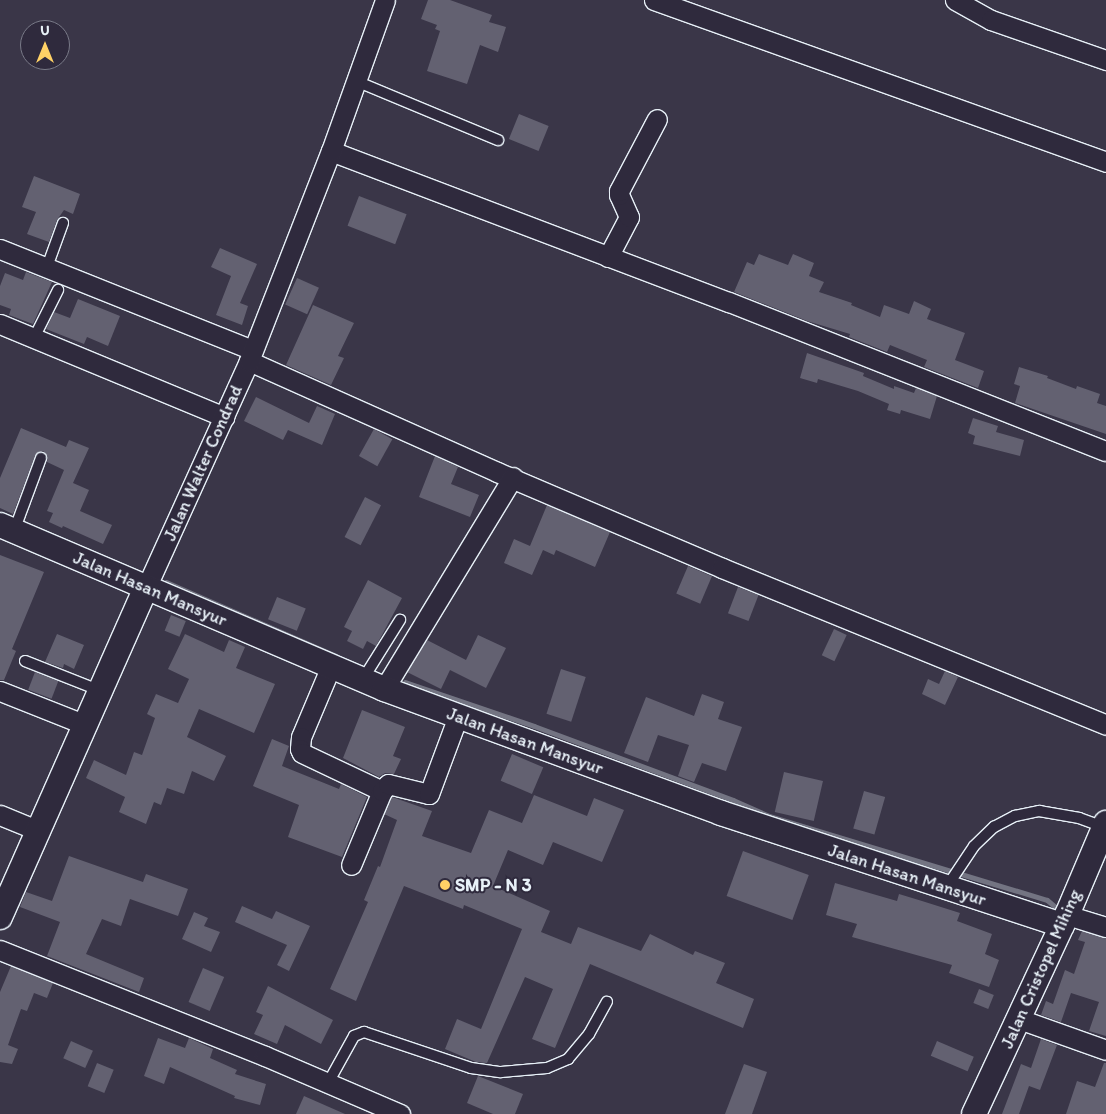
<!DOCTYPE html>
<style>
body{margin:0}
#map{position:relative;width:1106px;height:1114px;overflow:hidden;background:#3a3648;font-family:Itim,sans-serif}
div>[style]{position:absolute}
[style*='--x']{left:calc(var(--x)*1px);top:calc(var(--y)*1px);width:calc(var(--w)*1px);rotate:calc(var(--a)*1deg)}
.stream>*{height:5px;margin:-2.5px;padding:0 2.5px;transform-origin:2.5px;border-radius:2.5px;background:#737482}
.building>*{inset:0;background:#636171;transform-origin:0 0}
.roads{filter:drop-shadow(1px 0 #e8f1f8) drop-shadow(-1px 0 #e8f1f8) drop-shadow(0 1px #e8f1f8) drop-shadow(0 -1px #e8f1f8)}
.service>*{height:10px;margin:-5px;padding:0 5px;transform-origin:5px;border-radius:5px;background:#2f2a3d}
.minor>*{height:19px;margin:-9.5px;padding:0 9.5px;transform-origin:9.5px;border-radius:9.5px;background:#2f2a3d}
.tertiary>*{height:24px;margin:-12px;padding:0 12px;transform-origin:12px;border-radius:12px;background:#2f2a3d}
.dots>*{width:14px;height:14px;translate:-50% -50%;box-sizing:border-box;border:2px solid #2f2a3d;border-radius:50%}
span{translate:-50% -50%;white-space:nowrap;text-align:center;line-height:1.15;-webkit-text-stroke:4px #2f2a3d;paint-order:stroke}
.street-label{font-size:18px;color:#e8f1f8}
.poi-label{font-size:18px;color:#e8f1f8;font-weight:700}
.left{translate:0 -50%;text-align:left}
.north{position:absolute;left:20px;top:20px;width:50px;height:50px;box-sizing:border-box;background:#2f2a3d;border:1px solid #797a88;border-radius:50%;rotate:0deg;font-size:14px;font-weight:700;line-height:20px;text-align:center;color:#e8f1f8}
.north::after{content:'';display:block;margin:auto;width:18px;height:22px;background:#ffd166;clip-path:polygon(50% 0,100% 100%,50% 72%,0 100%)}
</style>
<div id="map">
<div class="stream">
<div style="--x:166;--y:582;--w:185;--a:23.5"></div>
<div style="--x:405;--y:682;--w:136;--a:18.8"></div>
<div style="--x:534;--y:726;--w:212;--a:20.4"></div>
<div style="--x:733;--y:800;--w:39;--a:24"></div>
<div style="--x:769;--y:816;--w:290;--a:16.8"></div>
<div style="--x:1047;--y:900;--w:17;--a:40"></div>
</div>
<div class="building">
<div style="clip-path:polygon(428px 0,450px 0,492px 15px,489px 22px,506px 27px,498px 52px,480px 45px,467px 84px,427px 71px,440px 31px,435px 29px,437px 25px,421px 19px)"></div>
<div style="left:519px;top:114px;width:32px;height:27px;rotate:22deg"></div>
<div style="clip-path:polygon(34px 176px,80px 194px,73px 214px,64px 210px,57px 220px,49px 242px,27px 234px,36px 212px,22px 207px)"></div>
<div style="left:359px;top:196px;width:51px;height:32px;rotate:21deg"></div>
<div style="clip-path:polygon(220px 248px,257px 264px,240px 303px,248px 306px,242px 325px,216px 315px,231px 276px,211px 267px)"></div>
<div style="clip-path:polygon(759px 254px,788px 265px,793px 254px,814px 263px,809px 276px,824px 282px,819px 292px,852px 303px,851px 305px,880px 317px,884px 305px,909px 314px,914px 301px,931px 309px,927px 319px,965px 333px,955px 360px,984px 371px,978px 388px,924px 367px,927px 360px,890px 345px,887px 352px,849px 337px,850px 334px,807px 321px,734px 292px,747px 262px,754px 265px)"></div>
<div style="clip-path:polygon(26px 272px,52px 282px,33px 324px,9px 315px,11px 309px,0 305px,0 286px,5px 273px,23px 280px)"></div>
<div style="left:297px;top:278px;width:24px;height:29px;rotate:24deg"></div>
<div style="clip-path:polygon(78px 299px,120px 316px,108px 346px,87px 337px,84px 344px,46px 329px,54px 312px,70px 318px)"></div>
<div style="clip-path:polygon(313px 305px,354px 323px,338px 356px,344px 358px,331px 385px,286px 365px)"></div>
<div style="clip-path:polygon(807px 353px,864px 373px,863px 376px,894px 389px,894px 386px,914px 393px,916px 388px,937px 396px,930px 419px,901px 410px,900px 414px,887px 410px,889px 404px,858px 391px,818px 379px,817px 383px,800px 378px)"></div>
<div style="clip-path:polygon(1019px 367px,1048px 376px,1047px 378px,1076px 389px,1077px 386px,1100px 394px,1097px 403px,1106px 406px,1106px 434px,1015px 403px,1020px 386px,1014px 384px)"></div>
<div style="clip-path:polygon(256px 397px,309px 423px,317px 406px,335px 414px,322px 445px,288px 430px,283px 440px,244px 421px)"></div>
<div style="clip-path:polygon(973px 418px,998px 426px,996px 432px,1024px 440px,1020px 456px,973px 444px,975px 436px,968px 433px)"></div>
<div style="clip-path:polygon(21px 428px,66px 447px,69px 440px,89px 448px,73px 483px,89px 490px,80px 511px,112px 525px,103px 544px,63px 526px,62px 528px,49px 522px,53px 513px,47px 511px,64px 470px,47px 462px,48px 456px,43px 451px,35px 456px,13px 514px,0 508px,0 478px)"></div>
<div style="left:374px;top:429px;width:21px;height:31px;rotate:29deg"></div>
<div style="clip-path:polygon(435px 456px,458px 467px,451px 484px,479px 495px,470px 517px,419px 497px)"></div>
<div style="left:365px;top:497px;width:18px;height:45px;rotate:27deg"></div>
<div style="clip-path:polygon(547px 505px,610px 532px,595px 567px,556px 550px,554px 555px,543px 550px,532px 575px,504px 563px,514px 539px,530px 546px)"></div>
<div style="clip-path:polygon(0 555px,44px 572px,12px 649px,16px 651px,4px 680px,0 680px)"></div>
<div style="left:688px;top:566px;width:26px;height:30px;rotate:23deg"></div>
<div style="clip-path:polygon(368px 580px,402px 598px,376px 646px,367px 641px,363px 649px,347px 641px,352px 631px,344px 627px)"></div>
<div style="left:738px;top:587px;width:22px;height:28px;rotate:21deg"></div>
<div style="left:277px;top:597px;width:31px;height:24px;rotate:22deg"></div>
<div style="left:171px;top:615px;width:16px;height:17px;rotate:22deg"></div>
<div style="left:834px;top:629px;width:14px;height:29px;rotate:25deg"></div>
<div style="clip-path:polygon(57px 634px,84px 645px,74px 669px,64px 664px,63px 668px,45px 662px)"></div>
<div style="clip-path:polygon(185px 634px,224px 652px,229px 640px,245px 647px,236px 668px,275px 684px,254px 733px,199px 709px,187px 737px,226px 756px,214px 781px,192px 771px,184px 794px,167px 788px,161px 805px,154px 802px,146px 824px,119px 812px,125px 797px,86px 778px,94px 760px,126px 775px,134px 752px,142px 755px,155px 718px,147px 714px,156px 694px,178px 703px,189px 679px,168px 669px)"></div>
<div style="clip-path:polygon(478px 635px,506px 648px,486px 688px,450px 670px,441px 689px,407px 672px,427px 640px,466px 660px)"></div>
<div style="left:561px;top:669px;width:26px;height:47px;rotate:18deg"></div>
<div style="clip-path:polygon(945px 671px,958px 677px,945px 705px,922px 694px,928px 679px,939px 684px)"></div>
<div style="left:35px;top:672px;width:25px;height:19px;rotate:21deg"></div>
<div style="clip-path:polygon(702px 694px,724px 702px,718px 719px,742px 727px,726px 771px,702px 763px,694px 782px,678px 776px,689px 745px,658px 735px,648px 762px,624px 753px,646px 697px,694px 716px)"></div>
<div style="clip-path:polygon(362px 710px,405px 727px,393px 756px,401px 759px,394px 774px,385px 773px,379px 777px,343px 758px)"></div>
<div style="clip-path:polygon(272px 739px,289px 746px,282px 766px,339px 789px,341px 784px,367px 797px,342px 857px,288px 837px,299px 805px,253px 786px)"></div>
<div style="left:512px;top:754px;width:34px;height:29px;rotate:23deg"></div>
<div style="left:784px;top:772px;width:40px;height:41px;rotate:13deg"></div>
<div style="left:864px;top:791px;width:22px;height:39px;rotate:16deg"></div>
<div style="clip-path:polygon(534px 795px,587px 816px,594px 798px,624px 810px,602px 862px,553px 842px,543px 865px,508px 850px,493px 886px,550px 911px,541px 932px,571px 944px,578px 927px,641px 951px,650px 934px,693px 955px,695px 951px,725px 963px,716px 983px,754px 999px,743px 1028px,590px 964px,555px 1048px,532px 1039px,553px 989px,525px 977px,487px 1063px,476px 1062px,445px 1049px,457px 1019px,481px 1029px,522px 929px,464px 905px,463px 909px,404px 886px,356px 1001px,330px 989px,368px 902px,364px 900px,378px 866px,380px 867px,397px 820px,384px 814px,392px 797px,432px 811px,422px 836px,471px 853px,489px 810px,522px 823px)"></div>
<div style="left:743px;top:851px;width:70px;height:48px;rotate:20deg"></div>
<div style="clip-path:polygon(69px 856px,143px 882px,146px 874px,188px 889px,178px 916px,130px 899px,121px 926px,102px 919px,86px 954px,144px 978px,139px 992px,47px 956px,60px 922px,20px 907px,26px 892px,52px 901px)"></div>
<div style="clip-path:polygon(835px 883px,897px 901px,899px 894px,922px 901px,960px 913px,957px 921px,992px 934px,985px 954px,999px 960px,989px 987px,949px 973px,952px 965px,852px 937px,857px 924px,826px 915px)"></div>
<div style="clip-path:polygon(242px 906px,272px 919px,276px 911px,310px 926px,289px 971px,277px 965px,287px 945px,235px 922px)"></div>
<div style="clip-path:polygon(194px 912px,208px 918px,204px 926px,220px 932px,211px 952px,182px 939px)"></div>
<div style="clip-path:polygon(1082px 931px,1106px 938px,1106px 1036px,1089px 1031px,1099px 1002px,1071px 993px,1061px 1022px,1041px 1015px,1046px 1001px,1053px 1004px,1065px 970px,1074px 974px,1085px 942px,1078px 940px)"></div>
<div style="clip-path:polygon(11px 966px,53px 983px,47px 998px,34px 993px,27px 1011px,21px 1009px,8px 1045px,18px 1049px,12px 1064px,0 1062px,0 992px)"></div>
<div style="left:203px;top:968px;width:23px;height:37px;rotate:23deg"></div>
<div style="clip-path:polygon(268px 986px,333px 1020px,321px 1044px,285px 1025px,277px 1044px,254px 1034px,263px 1015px,256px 1012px)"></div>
<div style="left:979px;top:989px;width:16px;height:15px;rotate:22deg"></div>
<div style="clip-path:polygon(158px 1038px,185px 1048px,189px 1038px,213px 1049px,210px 1058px,237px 1070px,235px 1074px,266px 1084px,260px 1105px,234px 1098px,235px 1096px,170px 1067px,164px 1084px,144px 1076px)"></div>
<div style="clip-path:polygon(1041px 1039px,1057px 1045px,1040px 1090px,1029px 1086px,1019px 1114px,1002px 1114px,1021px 1064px,1031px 1068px)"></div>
<div style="left:71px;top:1041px;width:24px;height:19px;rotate:24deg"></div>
<div style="left:937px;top:1041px;width:40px;height:16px;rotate:23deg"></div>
<div style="left:97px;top:1063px;width:18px;height:25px;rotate:22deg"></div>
<div style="clip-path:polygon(1104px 1063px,1106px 1063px,1106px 1114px,1066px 1114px,1077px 1081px,1095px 1087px)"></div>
<div style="clip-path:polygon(744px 1064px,767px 1072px,752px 1114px,725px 1114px)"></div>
<div style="clip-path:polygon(478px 1076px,523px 1094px,515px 1114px,493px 1114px,467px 1103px)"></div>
<div style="clip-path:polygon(304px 1096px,345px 1114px,296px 1114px)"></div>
</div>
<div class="roads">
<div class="service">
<div style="--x:356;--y:81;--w:154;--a:22.6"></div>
<div style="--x:47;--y:267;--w:47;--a:-70"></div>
<div style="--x:34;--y:338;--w:54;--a:-63.4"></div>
<div style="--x:14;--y:531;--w:78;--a:-69.7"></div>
<div style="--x:25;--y:661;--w:82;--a:21.5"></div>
<div style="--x:363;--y:679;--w:70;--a:-57.9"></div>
<div style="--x:946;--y:888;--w:50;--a:-56.3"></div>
<div style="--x:974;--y:846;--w:28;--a:-44"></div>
<div style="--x:994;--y:827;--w:24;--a:-28"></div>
<div style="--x:1015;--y:816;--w:25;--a:-12"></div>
<div style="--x:1039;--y:811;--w:41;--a:9.9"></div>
<div style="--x:1079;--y:818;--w:27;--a:20"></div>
<div style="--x:328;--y:1083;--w:54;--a:-61"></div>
<div style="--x:354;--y:1036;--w:11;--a:-22"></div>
<div style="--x:364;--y:1032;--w:113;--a:18.6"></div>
<div style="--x:471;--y:1068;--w:30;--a:8"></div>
<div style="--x:501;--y:1072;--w:46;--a:-5"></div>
<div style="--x:547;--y:1068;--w:23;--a:-23"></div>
<div style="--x:568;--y:1059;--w:33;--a:-50"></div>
<div style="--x:589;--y:1034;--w:37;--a:-61"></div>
</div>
<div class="minor">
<div style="--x:654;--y:0;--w:480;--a:19.7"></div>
<div style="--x:955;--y:0;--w:41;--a:29.1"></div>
<div style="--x:991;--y:20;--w:122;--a:19.2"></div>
<div style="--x:331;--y:151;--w:426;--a:20.8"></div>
<div style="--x:729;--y:302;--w:405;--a:21.6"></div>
<div style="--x:0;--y:249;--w:272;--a:21.8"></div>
<div style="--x:608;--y:257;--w:45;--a:-62.3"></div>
<div style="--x:629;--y:217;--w:24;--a:-114"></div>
<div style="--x:619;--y:195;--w:4;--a:-90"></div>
<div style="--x:619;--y:191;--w:81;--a:-62.2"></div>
<div style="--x:0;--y:324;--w:243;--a:22.5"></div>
<div style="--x:249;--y:361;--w:272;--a:24.1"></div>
<div style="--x:497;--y:472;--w:245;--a:23.1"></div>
<div style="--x:722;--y:568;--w:415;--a:22.2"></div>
<div style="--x:146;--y:588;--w:249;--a:-65.6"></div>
<div style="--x:249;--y:361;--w:225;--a:-68.7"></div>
<div style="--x:331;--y:151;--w:160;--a:-70.3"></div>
<div style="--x:331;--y:666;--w:77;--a:112.9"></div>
<div style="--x:301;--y:737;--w:12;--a:95"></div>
<div style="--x:300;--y:749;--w:4;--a:63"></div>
<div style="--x:302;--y:753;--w:89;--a:25.4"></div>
<div style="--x:382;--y:791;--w:80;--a:112.7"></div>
<div style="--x:384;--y:689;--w:248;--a:-58.7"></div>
<div style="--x:0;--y:691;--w:92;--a:21.6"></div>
<div style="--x:382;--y:791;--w:9;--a:-49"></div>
<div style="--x:388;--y:784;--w:42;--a:13.7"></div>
<div style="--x:429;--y:794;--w:83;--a:-69.6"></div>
<div style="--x:0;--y:815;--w:42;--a:22.3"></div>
<div style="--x:1067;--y:915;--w:41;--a:17.1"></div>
<div style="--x:0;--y:950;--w:285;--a:21.8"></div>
<div style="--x:265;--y:1056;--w:147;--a:23.2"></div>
<div style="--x:1019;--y:1019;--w:92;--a:19.6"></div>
</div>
<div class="tertiary">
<div style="--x:0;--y:525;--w:418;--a:23.1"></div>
<div style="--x:384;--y:689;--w:359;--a:20.2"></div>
<div style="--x:721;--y:813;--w:359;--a:18.2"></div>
<div style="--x:0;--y:917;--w:360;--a:-66.1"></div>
<div style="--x:974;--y:1114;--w:220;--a:-65"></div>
<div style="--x:1067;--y:915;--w:100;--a:-67"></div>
</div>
</div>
<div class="dots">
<div style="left:445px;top:885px;background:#ffd166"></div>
</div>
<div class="street-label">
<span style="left:203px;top:463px;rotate:-66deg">Jalan Walter Condrad</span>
<span style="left:150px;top:589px;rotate:23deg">Jalan Hasan Mansyur</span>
<span style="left:525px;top:741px;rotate:20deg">Jalan Hasan Mansyur</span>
<span style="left:907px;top:875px;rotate:18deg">Jalan Hasan Mansyur</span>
<span style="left:1041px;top:969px;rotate:-66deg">Jalan Cristopel Mihing</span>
</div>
<div class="poi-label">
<span class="left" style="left:455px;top:885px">SMP - N 3</span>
</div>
<div class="north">U</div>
</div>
